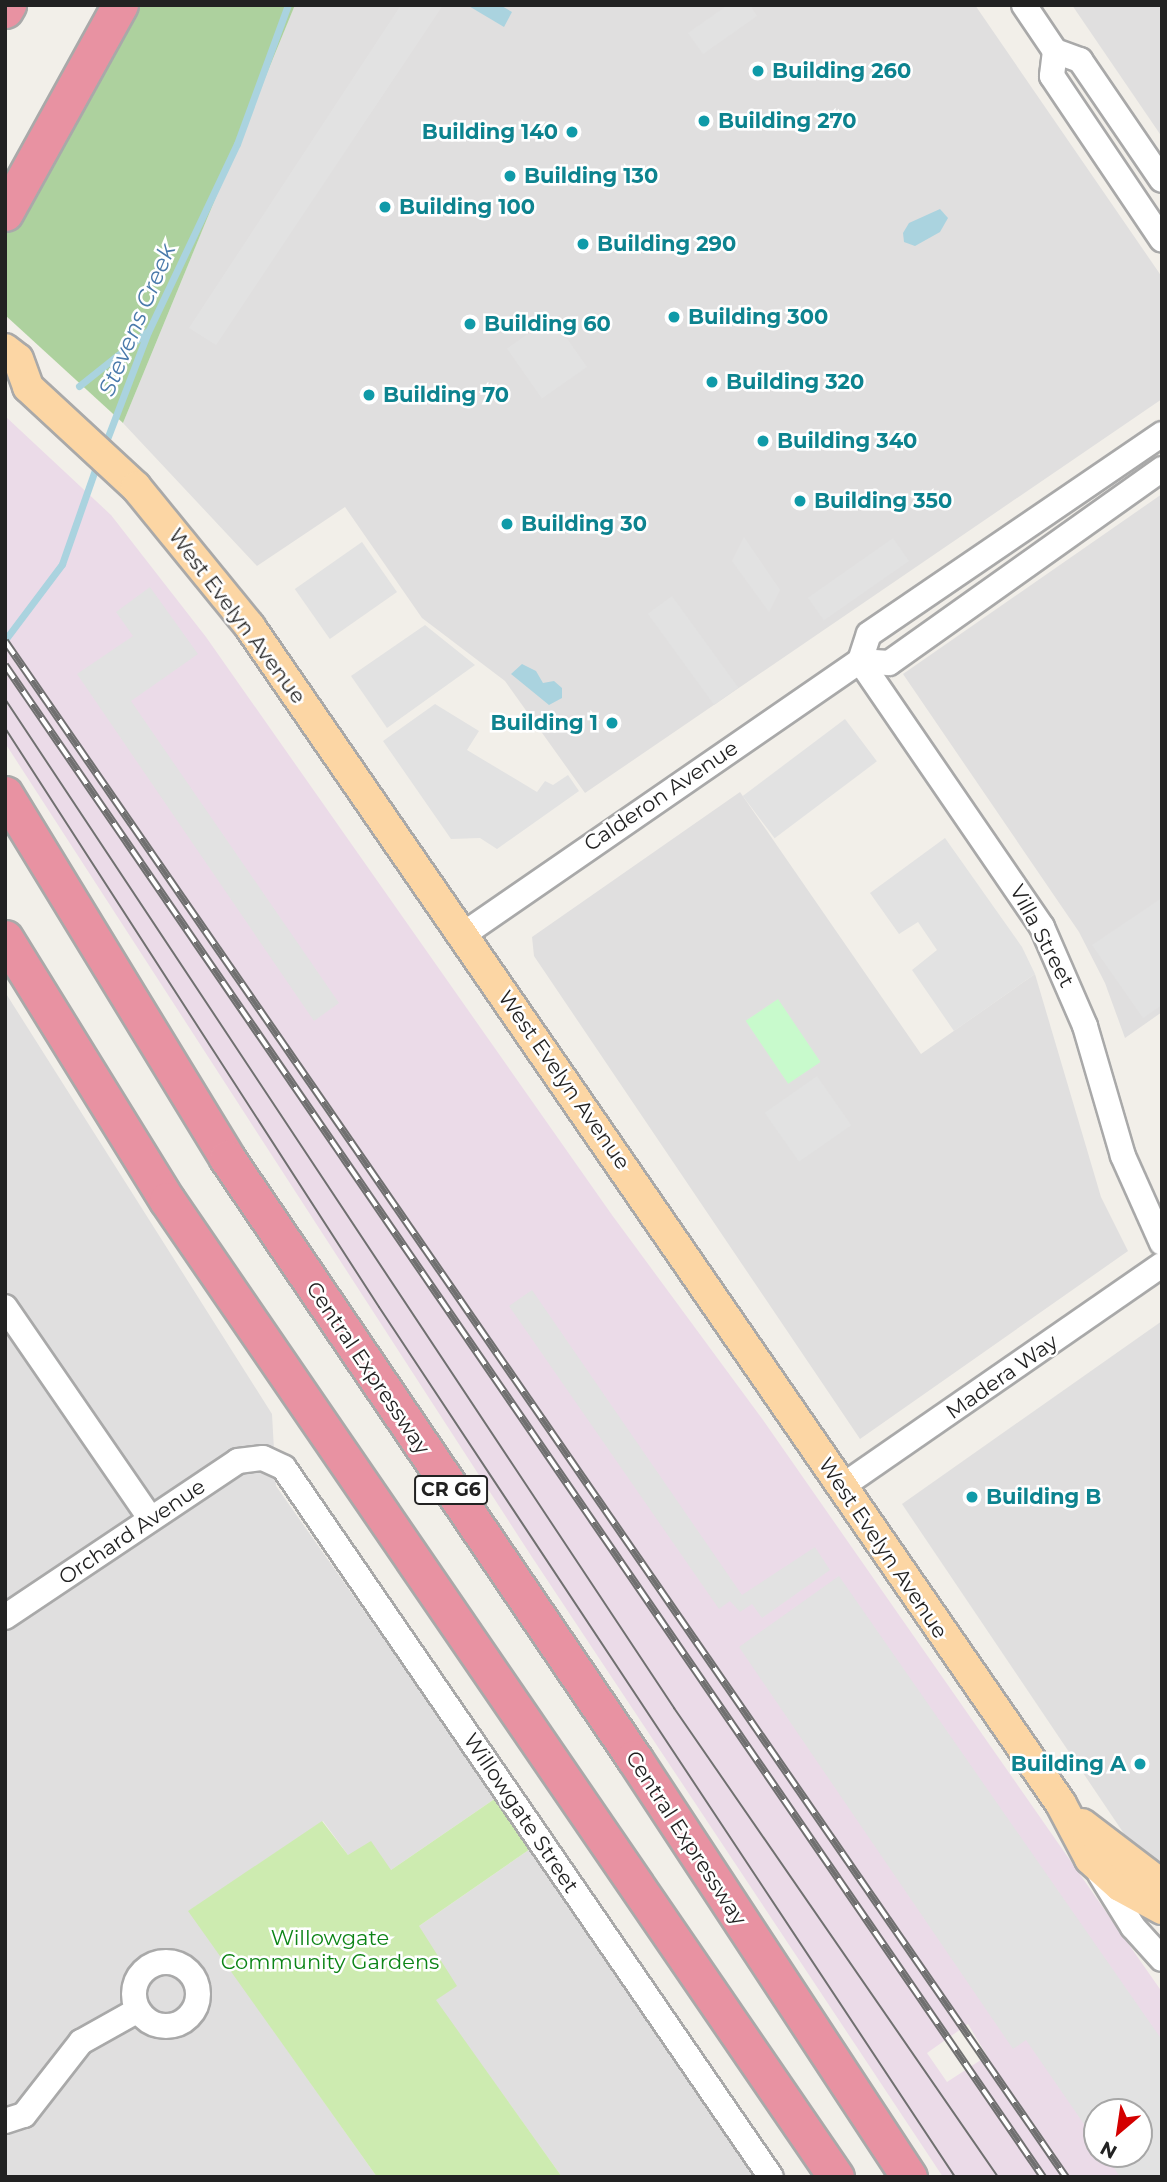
<!DOCTYPE html>
<style>
body{margin:0}
#map{position:relative;width:1167px;height:2182px;overflow:hidden;background:#f2efe9;font-family:Montserrat,sans-serif}
div>[style]{position:absolute}
[style*='--x']{left:calc(var(--x)*1px);top:calc(var(--y)*1px);width:calc(var(--w)*1px);rotate:calc(var(--a)*1deg)}
.residential>*{inset:0;background:#e0dfdf}
.industrial>*{inset:0;background:#ebdbe8}
.grass>*{inset:0;background:#cdebb0}
.forest>*{inset:0;background:#add19e}
.park>*{inset:0;background:#c8facc;transform-origin:0 0}
.parking>*{inset:0;background:#e2e2e2;transform-origin:0 0}
.water>*{inset:0;background:#aad3df}
.stream>*{height:7px;margin:-3.5px;padding:0 3.5px;transform-origin:3.5px;border-radius:3.5px;background:#aad3df}
.roads{filter:drop-shadow(2px 0 #a9a9a9) drop-shadow(-2px 0 #a9a9a9) drop-shadow(0 2px #a9a9a9) drop-shadow(0 -2px #a9a9a9)}
.minor>*{height:24px;margin:-12px;padding:0 12px;transform-origin:12px;border-radius:12px;background:#fff}
.minor>.ring{margin:-12px;padding:0;box-sizing:content-box;background:none;border:24px solid #fff;border-radius:50%}
.major>*{height:30px;margin:-15px;padding:0 15px;transform-origin:15px;border-radius:15px;background:#fcd6a4}
.highway>*{height:35px;margin:-17.5px;padding:0 17.5px;transform-origin:17.5px;border-radius:17.5px;background:#e892a2}
.tram>*{height:2px;margin:-1px;padding:0 1px;transform-origin:1px;border-radius:1px;background:#707070}
.rail>*{height:8px;margin-top:-4px;transform-origin:0;background:repeating-linear-gradient(90deg,#fff 0 16px,#707070 0 32px);box-sizing:border-box;border-block:2px solid #707070}
.dots>*{width:19px;height:19px;translate:-50% -50%;box-sizing:border-box;border:4px solid #fff;border-radius:50%}
span{translate:-50% -50%;white-space:nowrap;text-align:center;line-height:1.15;-webkit-text-stroke:5px #fff;paint-order:stroke}
.shield-label span{padding:2px 5px;background:#fff;border:2px solid;border-radius:5px;-webkit-text-stroke-width:0}
.shield-label{font-size:19px;color:#222;font-weight:700}
.culture-label{font-size:21px;color:#0d838f;font-weight:700}
.left{translate:0 -50%;text-align:left}
.right{translate:-100% -50%;text-align:right}
.street-label{font-size:21px;color:#222}
.park-label{font-size:21px;color:#0c8416}
.water-label{font-size:23px;color:#4a7aab;font-style:italic}
.frame{position:absolute;inset:0;border:7px solid #222;pointer-events:none}
.north{position:absolute;left:1083px;top:2098px;width:70px;height:70px;box-sizing:border-box;background:#fff;border:2px solid #a7a7a7;border-radius:50%;rotate:209deg;font-size:19px;font-weight:700;line-height:28px;text-align:center;color:#222}
.north::after{content:'';display:block;margin:auto;width:24px;height:32px;background:#d40000;clip-path:polygon(50% 0,100% 100%,50% 72%,0 100%)}
</style>
<div id="map">
<div class="residential">
<div style="clip-path:polygon(295px 5px,975px 5px,1162px 277px,1162px 399px,585px 793px,505px 681px,422px 618px,345px 507px,257px 566px,123px 423px)"></div>
<div style="clip-path:polygon(1072px 5px,1162px 5px,1162px 137px)"></div>
<div style="clip-path:polygon(1162px 494px,1162px 1012px,1125px 1038px,1105px 983px,1079px 932px,903px 674px)"></div>
<div style="clip-path:polygon(740px 792px,921px 1054px,1035px 974px,1101px 1197px,1128px 1251px,860px 1439px,534px 956px,532px 937px)"></div>
<div style="clip-path:polygon(5px 992px,272px 1414px,276px 1486px,496px 1798px,391px 1870px,348px 1855px,323px 1821px,189px 1911px,377px 2177px,5px 2177px)"></div>
<div style="clip-path:polygon(1162px 1321px,1162px 1870px,1141px 1859px,902px 1504px)"></div>
<div style="clip-path:polygon(533px 1847px,761px 2177px,562px 2177px,435px 2000px,419px 1926px)"></div>
</div>
<div class="industrial">
<div style="clip-path:polygon(evenodd,5px 416px,111px 515px,206px 637px,612px 1215px,763px 1420px,1162px 1992px,1162px 2177px,943px 2177px,530px 1554px,5px 743px,5px 416px,968px 2024px,987px 2056px,947px 2082px,927px 2053px,968px 2024px,5px 416px,1097px 2112px,1139px 2112px,1139px 2154px,1097px 2154px,1097px 2112px)"></div>
</div>
<div class="grass">
<div style="clip-path:polygon(496px 1798px,533px 1847px,419px 1926px,457px 1986px,436px 2000px,562px 2177px,377px 2177px,188px 1911px,322px 1821px,348px 1855px,371px 1841px,391px 1870px)"></div>
</div>
<div class="forest">
<div style="clip-path:polygon(136px 5px,295px 5px,123px 423px,5px 315px,5px 233px)"></div>
</div>
<div class="park">
<div style="left:778px;top:999px;width:76px;height:39px;rotate:56deg"></div>
</div>
<div class="parking">
<div style="clip-path:polygon(401px 5px,443px 5px,216px 345px,189px 328px)"></div>
<div style="clip-path:polygon(728px 5px,750px 5px,757px 16px,703px 54px,688px 33px)"></div>
<div style="left:552px;top:317px;width:61px;height:55px;rotate:55deg"></div>
<div style="clip-path:polygon(744px 537px,780px 590px,769px 612px,732px 561px)"></div>
<div style="left:893px;top:538px;width:28px;height:104px;rotate:55deg"></div>
<div style="left:362px;top:542px;width:61px;height:82px;rotate:55deg"></div>
<div style="clip-path:polygon(150px 587px,198px 654px,131px 701px,339px 1003px,314px 1021px,77px 674px,133px 636px,116px 612px)"></div>
<div style="left:672px;top:596px;width:113px;height:30px;rotate:54deg"></div>
<div style="clip-path:polygon(425px 625px,475px 665px,387px 728px,351px 676px)"></div>
<div style="clip-path:polygon(435px 704px,479px 731px,467px 750px,537px 792px,545px 781px,553px 785px,568px 775px,579px 791px,497px 849px,480px 838px,451px 839px,383px 741px)"></div>
<div style="left:845px;top:719px;width:53px;height:128px;rotate:53deg"></div>
<div style="clip-path:polygon(945px 838px,1022px 947px,1035px 974px,954px 1031px,912px 970px,937px 950px,918px 922px,899px 934px,870px 893px)"></div>
<div style="clip-path:polygon(1162px 898px,1162px 1005px,1143px 1018px,1092px 945px)"></div>
<div style="left:817px;top:1076px;width:60px;height:64px;rotate:55deg"></div>
<div style="clip-path:polygon(532px 1290px,742px 1595px,815px 1547px,830px 1570px,762px 1618px,752px 1604px,740px 1612px,730px 1601px,719px 1609px,509px 1306px)"></div>
<div style="clip-path:polygon(839px 1576px,1162px 2040px,1162px 2177px,1120px 2177px,1105px 2154px,1139px 2154px,1139px 2112px,1097px 2112px,1097px 2143px,1026px 2040px,1013px 2049px,739px 1647px)"></div>
</div>
<div class="water">
<div style="clip-path:polygon(467px 5px,500px 5px,512px 12px,504px 27px)"></div>
<div style="clip-path:polygon(940px 209px,948px 218px,940px 232px,915px 246px,904px 242px,903px 233px,909px 223px)"></div>
<div style="clip-path:polygon(522px 664px,536px 671px,543px 683px,554px 681px,562px 688px,562px 698px,549px 705px,511px 674px)"></div>
</div>
<div class="stream">
<div style="--x:79;--y:386;--w:87;--a:-38.5"></div>
<div style="--x:104;--y:447;--w:123;--a:-69.1"></div>
<div style="--x:148;--y:332;--w:208;--a:-64.7"></div>
<div style="--x:237;--y:144;--w:148;--a:-69.9"></div>
<div style="--x:5;--y:640;--w:95;--a:-53.1"></div>
<div style="--x:62;--y:564;--w:109;--a:-70.7"></div>
</div>
<div class="roads">
<div class="minor">
<div style="--x:1024;--y:5;--w:55;--a:56"></div>
<div style="--x:1055;--y:51;--w:27;--a:20"></div>
<div style="--x:1080;--y:60;--w:145;--a:55.7"></div>
<div style="--x:1055;--y:51;--w:25;--a:97"></div>
<div style="--x:1052;--y:76;--w:197;--a:56.1"></div>
<div style="--x:860;--y:661;--w:322;--a:55.6"></div>
<div style="--x:1042;--y:927;--w:108;--a:66.5"></div>
<div style="--x:1085;--y:1026;--w:135;--a:73.7"></div>
<div style="--x:1123;--y:1156;--w:95;--a:65.9"></div>
<div style="--x:860;--y:661;--w:28;--a:-72"></div>
<div style="--x:869;--y:634;--w:355;--a:-34.3"></div>
<div style="--x:464;--y:934;--w:481;--a:-34.6"></div>
<div style="--x:860;--y:661;--w:29;--a:4"></div>
<div style="--x:889;--y:663;--w:335;--a:-35.4"></div>
<div style="--x:5;--y:1307;--w:256;--a:55.5"></div>
<div style="--x:841;--y:1487;--w:390;--a:-34.7"></div>
<div style="--x:5;--y:1617;--w:280;--a:-33.8"></div>
<div style="--x:238;--y:1461;--w:25;--a:-7"></div>
<div style="--x:263;--y:1458;--w:23;--a:25"></div>
<div style="--x:284;--y:1468;--w:860;--a:55.52"></div>
<div style="--x:1100;--y:1874;--w:62;--a:58.1"></div>
<div style="--x:1133;--y:1927;--w:43;--a:47.8"></div>
<div class="ring" style="left:134px;top:1962px;width:40px;height:40px"></div>
<div style="--x:5;--y:2121;--w:20;--a:-18"></div>
<div style="--x:24;--y:2115;--w:93;--a:-52"></div>
<div style="--x:81;--y:2042;--w:65;--a:-29.3"></div>
</div>
<div class="major">
<div style="--x:5;--y:349;--w:16;--a:38"></div>
<div style="--x:18;--y:359;--w:30;--a:70"></div>
<div style="--x:28;--y:387;--w:147;--a:42.8"></div>
<div style="--x:136;--y:487;--w:181;--a:50.8"></div>
<div style="--x:250;--y:627;--w:1429;--a:55.43"></div>
<div style="--x:1061;--y:1804;--w:62;--a:62.2"></div>
<div style="--x:1090;--y:1859;--w:40;--a:42"></div>
<div style="--x:1120;--y:1886;--w:48;--a:28.7"></div>
<div style="--x:1082;--y:1824;--w:101;--a:37.3"></div>
</div>
<div class="highway">
<div style="--x:5;--y:10;--w:6;--a:-59"></div>
<div style="--x:5;--y:213;--w:238;--a:-61.1"></div>
<div style="--x:5;--y:794;--w:426;--a:58.6"></div>
<div style="--x:227;--y:1158;--w:725;--a:55.85"></div>
<div style="--x:634;--y:1758;--w:501;--a:56.72"></div>
<div style="--x:5;--y:938;--w:308;--a:58.3"></div>
<div style="--x:167;--y:1200;--w:1184;--a:55.6"></div>
</div>
</div>
<div class="tram">
<div style="--x:5;--y:699;--w:1211;--a:56.45"></div>
<div style="--x:674;--y:1708;--w:570;--a:55.36"></div>
<div style="--x:5;--y:728;--w:689;--a:57.14"></div>
<div style="--x:379;--y:1307;--w:1043;--a:56.49"></div>
</div>
<div class="rail">
<div style="--x:5;--y:641;--w:1867;--a:55.37"></div>
<div style="--x:5;--y:665;--w:1834;--a:55.53"></div>
</div>
<div class="dots">
<div style="left:758px;top:71px;background:#0f9aa8"></div>
<div style="left:704px;top:121px;background:#0f9aa8"></div>
<div style="left:572px;top:132px;background:#0f9aa8"></div>
<div style="left:510px;top:176px;background:#0f9aa8"></div>
<div style="left:385px;top:207px;background:#0f9aa8"></div>
<div style="left:583px;top:244px;background:#0f9aa8"></div>
<div style="left:674px;top:317px;background:#0f9aa8"></div>
<div style="left:470px;top:324px;background:#0f9aa8"></div>
<div style="left:712px;top:382px;background:#0f9aa8"></div>
<div style="left:369px;top:395px;background:#0f9aa8"></div>
<div style="left:763px;top:441px;background:#0f9aa8"></div>
<div style="left:800px;top:501px;background:#0f9aa8"></div>
<div style="left:507px;top:524px;background:#0f9aa8"></div>
<div style="left:612px;top:723px;background:#0f9aa8"></div>
<div style="left:972px;top:1497px;background:#0f9aa8"></div>
<div style="left:1140px;top:1764px;background:#0f9aa8"></div>
</div>
<div class="shield-label">
<span style="left:451px;top:1490px">CR G6</span>
</div>
<div class="culture-label">
<span class="left" style="left:772px;top:71px">Building 260</span>
<span class="left" style="left:718px;top:121px">Building 270</span>
<span class="right" style="left:558px;top:132px">Building 140</span>
<span class="left" style="left:524px;top:176px">Building 130</span>
<span class="left" style="left:399px;top:207px">Building 100</span>
<span class="left" style="left:597px;top:244px">Building 290</span>
<span class="left" style="left:688px;top:317px">Building 300</span>
<span class="left" style="left:484px;top:324px">Building 60</span>
<span class="left" style="left:726px;top:382px">Building 320</span>
<span class="left" style="left:383px;top:395px">Building 70</span>
<span class="left" style="left:777px;top:441px">Building 340</span>
<span class="left" style="left:814px;top:501px">Building 350</span>
<span class="left" style="left:521px;top:524px">Building 30</span>
<span class="right" style="left:598px;top:723px">Building 1</span>
<span class="left" style="left:986px;top:1497px">Building B</span>
<span class="right" style="left:1126px;top:1764px">Building A</span>
</div>
<div class="street-label">
<span style="left:237px;top:616px;rotate:53deg">West Evelyn Avenue</span>
<span style="left:661px;top:796px;rotate:-34deg">Calderon Avenue</span>
<span style="left:1042px;top:936px;rotate:62deg">Villa Street</span>
<span style="left:564px;top:1080px;rotate:55deg">West Evelyn Avenue</span>
<span style="left:368px;top:1368px;rotate:56deg">Central Expressway</span>
<span style="left:1002px;top:1377px;rotate:-35deg">Madera Way</span>
<span style="left:132px;top:1532px;rotate:-34deg">Orchard Avenue</span>
<span style="left:883px;top:1548px;rotate:56deg">West Evelyn Avenue</span>
<span style="left:521px;top:1813px;rotate:56deg">Willowgate Street</span>
<span style="left:686px;top:1838px;rotate:57deg">Central Expressway</span>
</div>
<div class="park-label">
<span style="left:330px;top:1950px">Willowgate<br>Community Gardens</span>
</div>
<div class="water-label">
<span style="left:137px;top:320px;rotate:-67deg">Stevens Creek</span>
</div>
<div class="frame"></div>
<div class="north">N</div>
</div>
